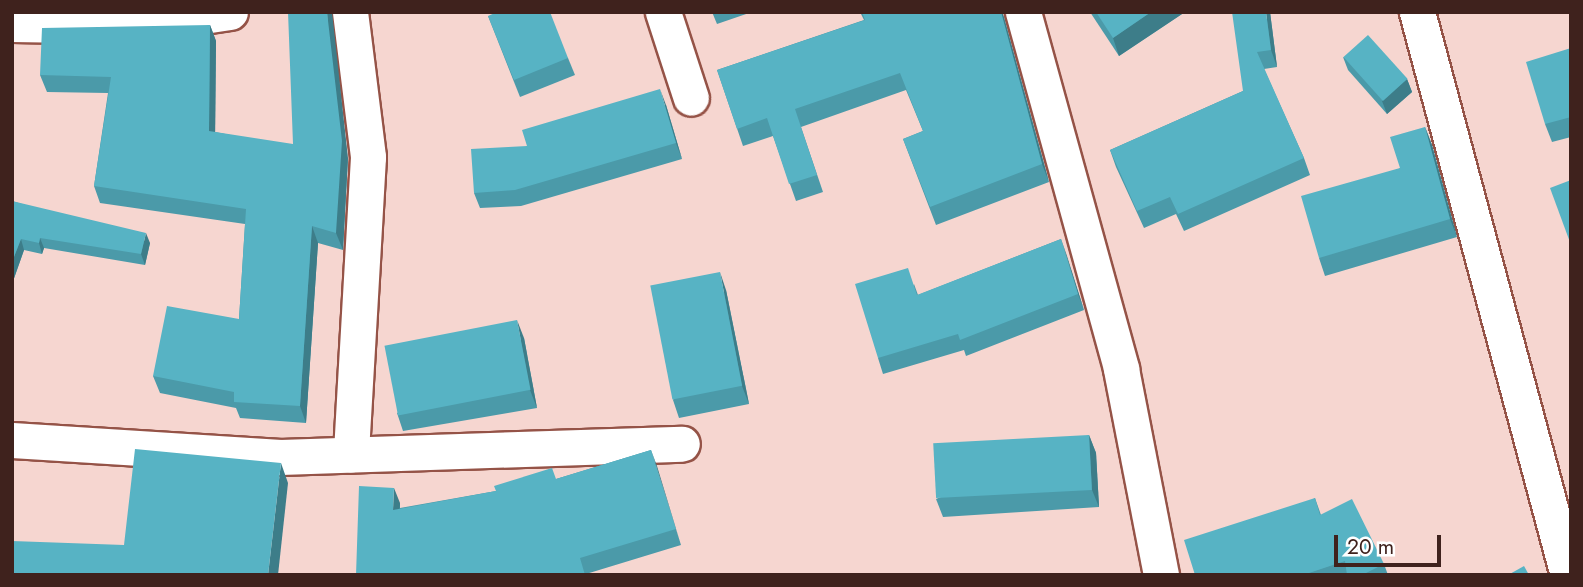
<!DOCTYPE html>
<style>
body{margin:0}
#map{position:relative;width:1583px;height:587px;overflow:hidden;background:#f6d6d0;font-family:Jost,sans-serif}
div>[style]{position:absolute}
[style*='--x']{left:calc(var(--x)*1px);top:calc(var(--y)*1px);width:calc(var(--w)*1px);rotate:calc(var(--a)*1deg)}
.roads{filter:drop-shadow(2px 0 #955347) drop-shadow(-2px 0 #955347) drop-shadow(0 2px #955347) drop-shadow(0 -2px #955347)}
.minor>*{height:35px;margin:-17.5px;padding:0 17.5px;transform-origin:17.5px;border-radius:17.5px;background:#fff}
.wall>*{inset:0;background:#4b9aa9}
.shaded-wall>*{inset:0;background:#3d7d89}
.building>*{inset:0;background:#57b3c4;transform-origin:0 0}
span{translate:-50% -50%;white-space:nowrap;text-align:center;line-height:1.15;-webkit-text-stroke:5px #fff;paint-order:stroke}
.frame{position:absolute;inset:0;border:14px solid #3f221d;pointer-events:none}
.scale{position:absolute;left:1334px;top:535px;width:107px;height:32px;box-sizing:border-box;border:4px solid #3f221d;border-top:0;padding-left:9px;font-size:21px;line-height:24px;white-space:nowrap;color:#3f221d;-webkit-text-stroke:5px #fff;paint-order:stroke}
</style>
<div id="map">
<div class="roads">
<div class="minor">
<div style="--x:350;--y:12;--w:146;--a:82.9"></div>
<div style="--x:368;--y:157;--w:298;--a:93.3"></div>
<div style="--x:663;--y:12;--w:90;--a:72"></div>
<div style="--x:1023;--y:12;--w:370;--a:74.6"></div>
<div style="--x:1121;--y:369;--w:210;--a:79"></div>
<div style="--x:1417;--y:12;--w:583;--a:74.99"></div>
<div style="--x:12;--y:24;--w:125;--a:0.9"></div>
<div style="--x:137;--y:26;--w:94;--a:-8.6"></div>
<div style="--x:12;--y:440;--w:269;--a:3.6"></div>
<div style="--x:280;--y:457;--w:402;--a:-1.9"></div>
</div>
</div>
<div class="wall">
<div style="clip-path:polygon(712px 12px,752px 12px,717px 24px)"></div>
<div style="clip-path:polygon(860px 12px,1002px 12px,1049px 182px,936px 225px,903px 139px,923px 131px,906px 90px,801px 127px,823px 192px,796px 201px,773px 136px,743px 146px,717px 70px,864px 20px)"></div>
<div style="clip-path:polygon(1090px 12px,1185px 12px,1119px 56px)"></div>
<div style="clip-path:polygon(1270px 12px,1277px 67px,1264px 69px,1304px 158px,1310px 175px,1184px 231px,1176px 214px,1144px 228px,1116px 167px,1110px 150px,1243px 91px)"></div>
<div style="clip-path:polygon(488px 16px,568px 58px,575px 75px,520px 97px)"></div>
<div style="clip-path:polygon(210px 25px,216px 41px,215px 132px,348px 158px,343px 250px,318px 243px,306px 423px,240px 418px,236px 408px,160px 393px,153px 376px,239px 319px,245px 224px,100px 203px,94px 186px,108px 93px,47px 92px,40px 75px)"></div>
<div style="clip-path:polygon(1571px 48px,1571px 137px,1552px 142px,1545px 124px)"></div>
<div style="clip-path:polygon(1343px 57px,1407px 79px,1412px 92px,1387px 114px,1348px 70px)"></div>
<div style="clip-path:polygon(666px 105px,682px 159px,521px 206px,480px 208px,474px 193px,527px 146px)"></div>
<div style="clip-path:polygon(1425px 127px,1432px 145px,1457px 237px,1325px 276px,1319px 258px,1400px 168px)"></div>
<div style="clip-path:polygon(12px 201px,150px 243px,145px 265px,44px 248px,42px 254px,24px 250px,12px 284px)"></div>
<div style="clip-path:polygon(1061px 239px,1084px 310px,966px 356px,964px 350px,883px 374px,878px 358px,914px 284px,918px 295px)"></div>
<div style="clip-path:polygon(726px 290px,749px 404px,679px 418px,673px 400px)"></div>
<div style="clip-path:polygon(524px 338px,537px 408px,403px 431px,397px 413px)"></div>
<div style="clip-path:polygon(1089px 435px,1096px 453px,1099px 507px,943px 517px,936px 499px)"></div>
<div style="clip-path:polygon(651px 450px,681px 545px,586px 574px,586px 575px,356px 575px,400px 503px,400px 508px,496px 491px,556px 479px)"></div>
<div style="clip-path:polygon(1315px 498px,1321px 515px,1384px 564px,1388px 575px,1195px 575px)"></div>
</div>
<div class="shaded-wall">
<div style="clip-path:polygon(327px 12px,332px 12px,348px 158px,343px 250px,336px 233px)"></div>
<div style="clip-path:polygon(1001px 12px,1002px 12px,1004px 17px,1049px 182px,1042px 164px)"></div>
<div style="clip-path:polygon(1151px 12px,1185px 12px,1119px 56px,1113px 38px)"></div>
<div style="clip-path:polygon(1266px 12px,1270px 12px,1277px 67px,1271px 50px)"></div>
<div style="clip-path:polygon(210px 25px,216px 41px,215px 148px,209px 131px)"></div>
<div style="clip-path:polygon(1407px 79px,1412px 92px,1387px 114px,1382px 101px)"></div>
<div style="clip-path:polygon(660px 89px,666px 105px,682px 159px,676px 143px)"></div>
<div style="clip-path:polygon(1425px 127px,1432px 145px,1457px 237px,1450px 219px)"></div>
<div style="clip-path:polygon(312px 226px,318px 243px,306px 423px,300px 406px)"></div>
<div style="clip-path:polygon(146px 233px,150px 243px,145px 265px,141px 254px)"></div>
<div style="clip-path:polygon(40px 238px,44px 248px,42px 254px,39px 243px)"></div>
<div style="clip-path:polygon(21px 239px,24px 250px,12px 284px,12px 262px)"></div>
<div style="clip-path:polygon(1061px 239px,1067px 256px,1084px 310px,1078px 294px)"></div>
<div style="clip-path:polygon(720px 272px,726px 290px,749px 404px,742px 386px)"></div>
<div style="clip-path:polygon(517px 320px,524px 338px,537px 408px,530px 390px)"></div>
<div style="clip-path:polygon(1089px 435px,1096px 453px,1099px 507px,1092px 490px)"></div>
<div style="clip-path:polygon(651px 450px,657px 466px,681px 545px,676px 529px)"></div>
<div style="clip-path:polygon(281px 463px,288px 483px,278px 575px,268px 575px)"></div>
<div style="clip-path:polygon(394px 488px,400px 503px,399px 525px,393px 510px)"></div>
</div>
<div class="building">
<div style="clip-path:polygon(288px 12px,327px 12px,342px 141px,336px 233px,312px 226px,300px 406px,234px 402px,234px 392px,153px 376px,167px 306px,239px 319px,246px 209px,94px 186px,111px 77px,40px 75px,42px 28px,210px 25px,209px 131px,293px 144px)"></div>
<div style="clip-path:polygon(497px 12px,550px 12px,568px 58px,514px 80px,488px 16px)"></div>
<div style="clip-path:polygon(862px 12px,1001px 12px,1042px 164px,930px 207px,903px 139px,923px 131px,900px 73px,795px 109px,817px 175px,789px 184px,767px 118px,737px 129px,717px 70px,865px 20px)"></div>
<div style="clip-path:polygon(1096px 12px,1151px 12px,1113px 38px)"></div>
<div style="clip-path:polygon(1232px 12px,1266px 12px,1271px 50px,1257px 52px,1304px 158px,1178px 214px,1170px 197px,1137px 211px,1110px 150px,1243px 91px)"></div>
<div style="left:1368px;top:35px;width:59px;height:33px;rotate:48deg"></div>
<div style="clip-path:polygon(1571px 48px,1571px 117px,1545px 124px,1526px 62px)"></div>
<div style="clip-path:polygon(660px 89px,676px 143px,515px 190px,474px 193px,471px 149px,527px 146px,522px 130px)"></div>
<div style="clip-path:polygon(1425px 127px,1450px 219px,1319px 258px,1301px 196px,1400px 168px,1390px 137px)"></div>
<div style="clip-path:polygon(1571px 180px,1571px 245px,1550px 188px)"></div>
<div style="clip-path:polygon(12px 201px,146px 233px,141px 254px,40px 238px,39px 243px,21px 239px,12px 262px)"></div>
<div style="clip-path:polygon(1061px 239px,1078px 294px,960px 340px,958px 334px,878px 358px,855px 284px,908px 268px,917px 295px)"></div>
<div style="left:720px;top:272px;width:116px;height:71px;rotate:79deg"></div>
<div style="left:517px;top:320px;width:71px;height:135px;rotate:79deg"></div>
<div style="left:1089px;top:435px;width:55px;height:156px;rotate:87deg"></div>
<div style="clip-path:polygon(135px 449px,281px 463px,268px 575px,12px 575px,12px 541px,124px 545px)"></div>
<div style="clip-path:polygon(651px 450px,676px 529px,580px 558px,585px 575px,356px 575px,359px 486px,394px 488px,393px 510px,496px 491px,494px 486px,552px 468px,556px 479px)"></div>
<div style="clip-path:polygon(1315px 498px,1320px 515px,1352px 499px,1384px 564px,1362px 575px,1347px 575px,1345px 561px,1303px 575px,1195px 575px,1184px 540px)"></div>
<div style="clip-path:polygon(1524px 566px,1529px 575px,1508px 575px)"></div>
</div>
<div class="frame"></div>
<div class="scale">20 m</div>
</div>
